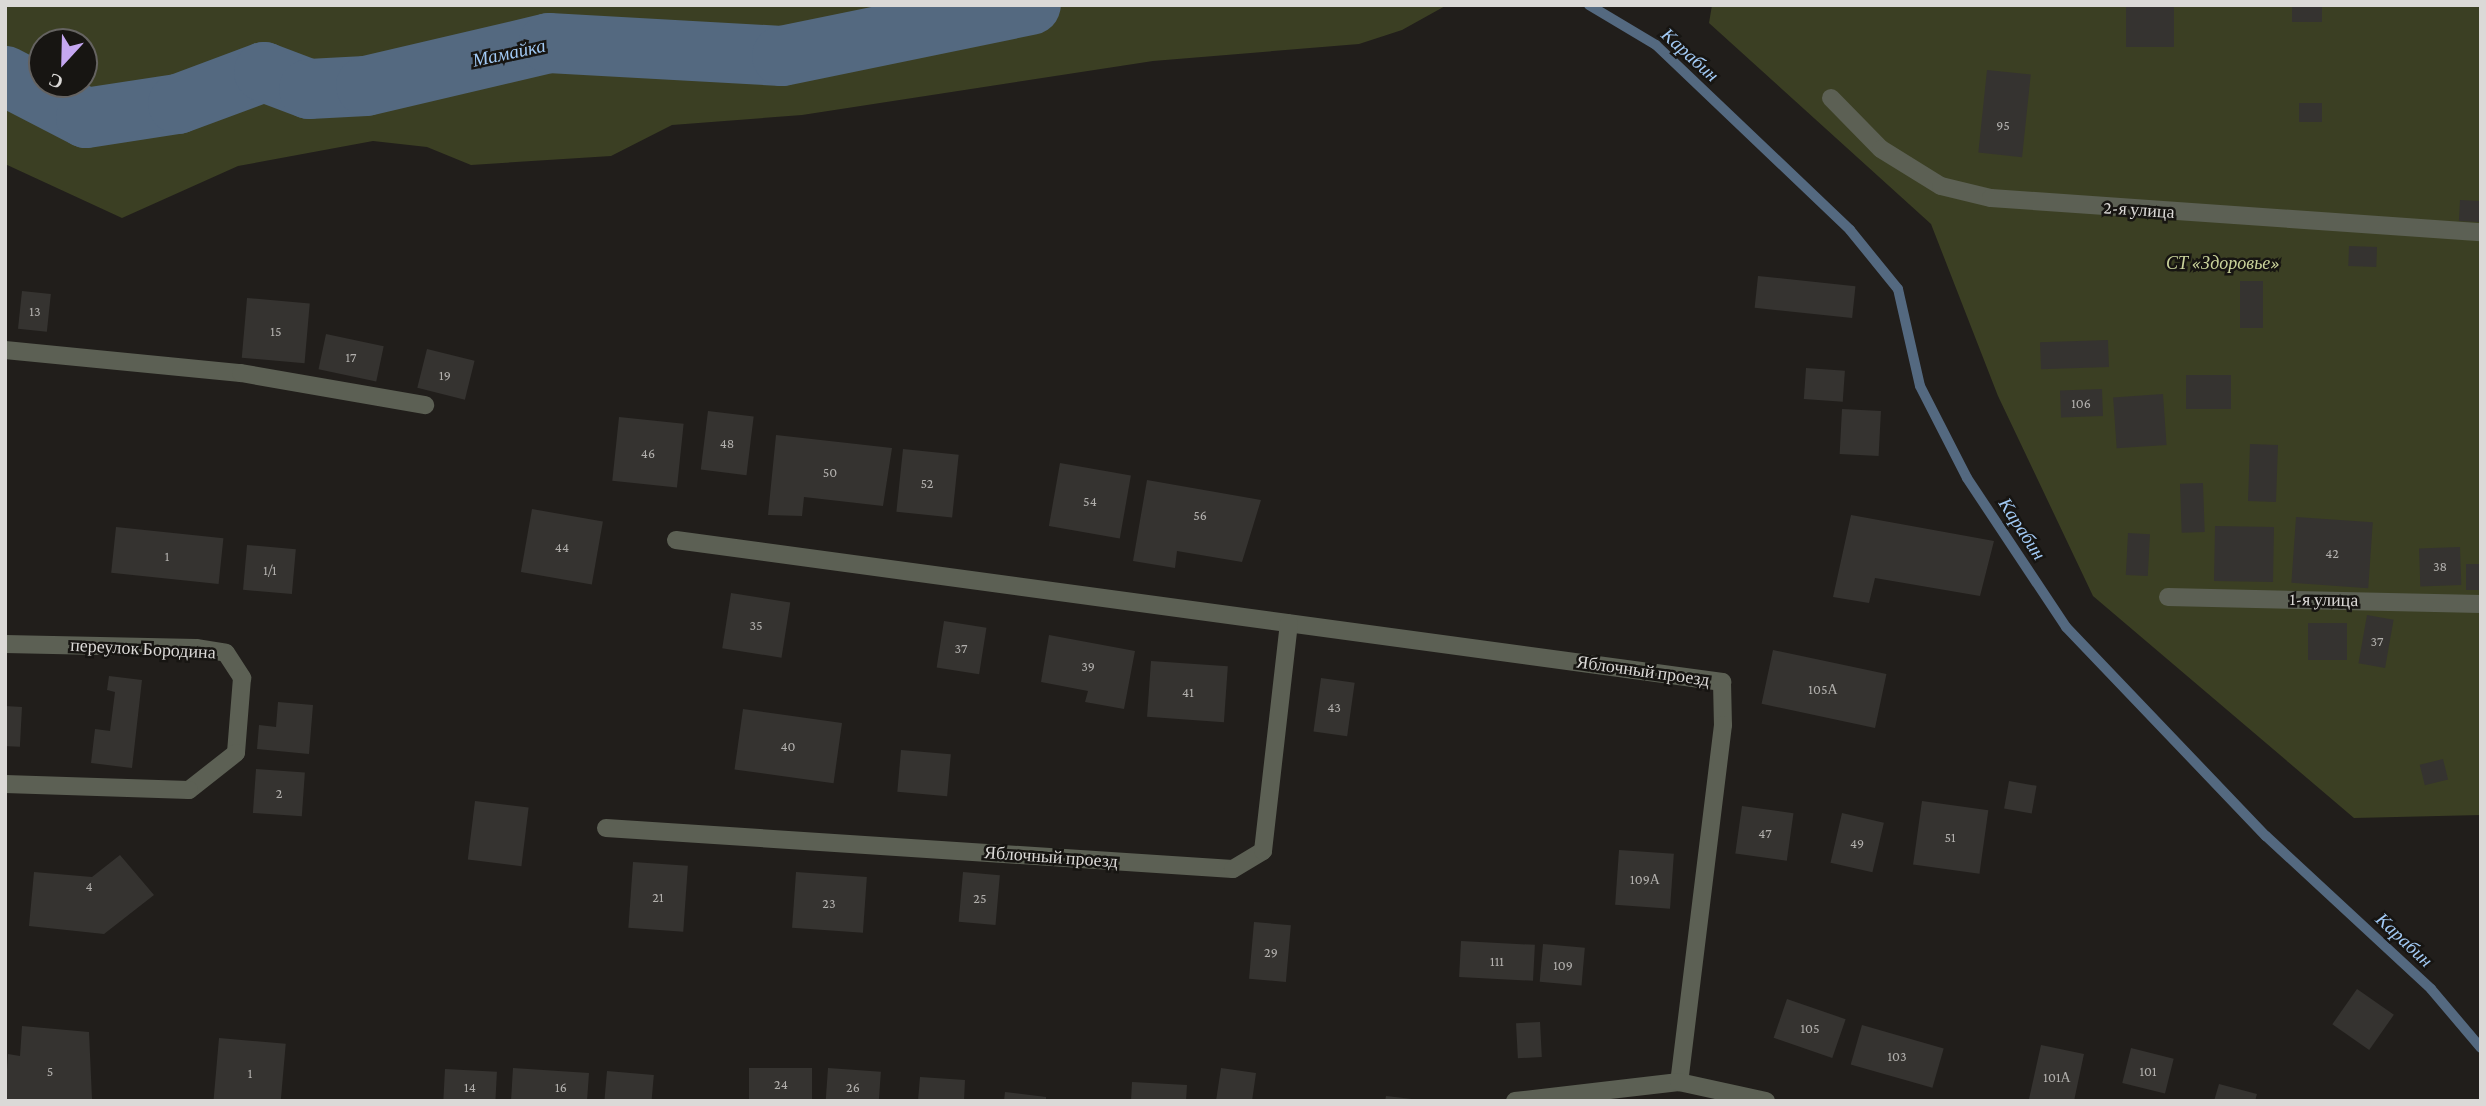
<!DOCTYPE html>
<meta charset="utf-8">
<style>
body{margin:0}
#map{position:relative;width:2486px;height:1106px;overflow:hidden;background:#211e1b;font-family:"Crimson Pro",serif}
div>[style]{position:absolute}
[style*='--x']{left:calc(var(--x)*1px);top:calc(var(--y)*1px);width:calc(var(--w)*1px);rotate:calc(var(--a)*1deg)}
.green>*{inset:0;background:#3b3f23}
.stream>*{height:10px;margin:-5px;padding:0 5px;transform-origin:5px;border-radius:5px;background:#546980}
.river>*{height:60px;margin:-30px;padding:0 30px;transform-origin:30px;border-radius:30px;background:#546980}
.building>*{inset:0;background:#353330;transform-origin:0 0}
.minor>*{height:18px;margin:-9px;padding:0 9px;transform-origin:9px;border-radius:9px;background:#5c6054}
span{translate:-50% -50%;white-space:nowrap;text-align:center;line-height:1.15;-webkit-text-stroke:5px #171512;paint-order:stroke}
.number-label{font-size:14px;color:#b2b0ad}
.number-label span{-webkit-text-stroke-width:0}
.street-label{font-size:18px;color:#dbd9d7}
.park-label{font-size:18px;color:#cad39b;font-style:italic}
.water-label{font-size:19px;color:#a2caf5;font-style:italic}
.frame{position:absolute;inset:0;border:7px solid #dbd9d7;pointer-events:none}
.north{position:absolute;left:28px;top:28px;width:70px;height:70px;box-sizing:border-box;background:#171512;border:2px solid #656361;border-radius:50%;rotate:202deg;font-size:19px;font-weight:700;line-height:28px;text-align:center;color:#dbd9d7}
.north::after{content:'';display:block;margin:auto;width:24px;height:32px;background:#c5a7f1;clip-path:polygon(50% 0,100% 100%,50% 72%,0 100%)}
</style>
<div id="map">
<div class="green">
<div style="clip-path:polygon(evenodd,5px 5px,1447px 5px,1402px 30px,1359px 44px,1153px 61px,802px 115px,672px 125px,611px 156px,471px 165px,427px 147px,373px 141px,238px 166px,122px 218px,5px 164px,5px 5px,42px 42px,84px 42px,84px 84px,42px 84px,42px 42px)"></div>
<div style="clip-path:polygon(1712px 5px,2481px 5px,2481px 815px,2354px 818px,2093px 596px,1998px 396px,1931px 224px,1709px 23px)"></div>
</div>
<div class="stream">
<div style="--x:1589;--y:5;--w:78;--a:30.8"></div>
<div style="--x:1656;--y:45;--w:268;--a:43.6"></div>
<div style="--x:1850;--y:230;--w:76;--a:50.9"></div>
<div style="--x:1898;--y:289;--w:99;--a:77.2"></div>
<div style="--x:1920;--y:386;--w:103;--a:62.9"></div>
<div style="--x:1967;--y:478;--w:179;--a:56.4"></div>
<div style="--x:2066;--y:627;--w:289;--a:46.3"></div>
<div style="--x:2266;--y:836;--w:225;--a:42.8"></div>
<div style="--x:2431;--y:989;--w:77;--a:49.7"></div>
</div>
<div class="river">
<div style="--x:5;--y:76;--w:91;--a:27.4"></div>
<div style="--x:86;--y:118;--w:93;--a:-8.7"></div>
<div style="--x:178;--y:104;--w:92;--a:-20.4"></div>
<div style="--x:264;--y:72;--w:48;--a:20.7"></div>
<div style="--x:309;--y:89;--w:57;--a:-3"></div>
<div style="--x:366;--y:86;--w:188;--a:-13.2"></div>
<div style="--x:549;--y:43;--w:233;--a:3.2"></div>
<div style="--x:782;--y:56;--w:254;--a:-11.6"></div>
</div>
<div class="building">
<div style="left:2126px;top:5px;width:48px;height:42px"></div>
<div style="left:2322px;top:6px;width:16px;height:30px;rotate:90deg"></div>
<div style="left:1987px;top:70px;width:44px;height:83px;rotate:6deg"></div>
<div style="left:2299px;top:103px;width:23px;height:19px"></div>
<div style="left:2460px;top:200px;width:21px;height:21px;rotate:3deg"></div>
<div style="left:2349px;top:246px;width:28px;height:20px;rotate:2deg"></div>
<div style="left:1758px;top:276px;width:98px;height:32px;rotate:6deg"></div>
<div style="left:2240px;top:281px;width:23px;height:47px"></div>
<div style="left:22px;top:291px;width:29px;height:38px;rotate:6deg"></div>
<div style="left:247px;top:298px;width:63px;height:60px;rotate:5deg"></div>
<div style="left:326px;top:334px;width:59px;height:36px;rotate:12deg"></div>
<div style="left:2108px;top:340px;width:27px;height:68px;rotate:88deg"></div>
<div style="left:427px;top:349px;width:49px;height:40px;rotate:14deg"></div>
<div style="left:1806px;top:368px;width:39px;height:31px;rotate:4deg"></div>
<div style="left:2186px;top:375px;width:45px;height:34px"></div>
<div style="left:2102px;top:389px;width:27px;height:42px;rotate:88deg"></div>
<div style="left:2163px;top:394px;width:51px;height:50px;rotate:86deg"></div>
<div style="left:1842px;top:409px;width:39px;height:45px;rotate:3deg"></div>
<div style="left:708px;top:411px;width:46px;height:59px;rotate:7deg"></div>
<div style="left:619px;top:417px;width:65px;height:64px;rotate:6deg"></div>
<div style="clip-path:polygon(776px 435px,892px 448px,883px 506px,804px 497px,802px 516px,768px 515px)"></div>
<div style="left:2250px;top:444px;width:28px;height:57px;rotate:2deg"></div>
<div style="left:903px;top:449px;width:56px;height:63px;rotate:6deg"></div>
<div style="left:1060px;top:463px;width:72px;height:64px;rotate:10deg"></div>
<div style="clip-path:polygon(1147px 480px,1261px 500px,1242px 562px,1177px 551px,1175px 568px,1133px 561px)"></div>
<div style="left:2203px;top:483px;width:49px;height:23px;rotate:88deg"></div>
<div style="left:532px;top:509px;width:72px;height:64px;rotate:10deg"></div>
<div style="clip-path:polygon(1851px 515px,1994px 541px,1980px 596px,1875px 578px,1869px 603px,1833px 597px)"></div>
<div style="left:2296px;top:517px;width:77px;height:66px;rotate:4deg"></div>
<div style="left:2215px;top:526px;width:59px;height:55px;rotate:1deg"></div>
<div style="left:116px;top:527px;width:108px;height:46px;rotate:6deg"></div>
<div style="left:2128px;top:533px;width:22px;height:42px;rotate:3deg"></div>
<div style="left:247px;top:545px;width:49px;height:45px;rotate:5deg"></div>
<div style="left:2460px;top:547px;width:38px;height:41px;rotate:88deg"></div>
<div style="left:2466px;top:564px;width:15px;height:26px"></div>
<div style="left:731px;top:593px;width:60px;height:56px;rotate:9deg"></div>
<div style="left:2367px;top:615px;width:27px;height:49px;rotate:10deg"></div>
<div style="left:944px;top:621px;width:43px;height:47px;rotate:9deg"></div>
<div style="left:2308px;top:623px;width:39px;height:37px"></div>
<div style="clip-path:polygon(1049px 635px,1135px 651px,1124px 709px,1085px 702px,1088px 691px,1041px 682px)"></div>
<div style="left:1773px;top:650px;width:116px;height:55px;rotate:12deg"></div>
<div style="left:1151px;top:661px;width:77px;height:56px;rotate:4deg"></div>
<div style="clip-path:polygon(109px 676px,142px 680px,132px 768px,91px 763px,95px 729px,110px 731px,115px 692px,107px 690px)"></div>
<div style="left:1321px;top:678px;width:34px;height:54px;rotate:8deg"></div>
<div style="clip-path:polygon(278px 702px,313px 705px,309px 754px,257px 749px,259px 725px,276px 727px)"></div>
<div style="left:5px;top:706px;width:17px;height:40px;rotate:3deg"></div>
<div style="left:743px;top:709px;width:100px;height:61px;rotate:8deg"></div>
<div style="left:901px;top:750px;width:50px;height:42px;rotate:5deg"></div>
<div style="left:2443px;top:759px;width:21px;height:24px;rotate:76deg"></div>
<div style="left:256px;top:769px;width:49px;height:44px;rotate:4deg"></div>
<div style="left:2009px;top:781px;width:28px;height:28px;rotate:10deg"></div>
<div style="left:475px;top:801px;width:54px;height:59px;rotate:7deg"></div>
<div style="left:1922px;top:801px;width:67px;height:64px;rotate:8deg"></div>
<div style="left:1742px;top:806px;width:52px;height:48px;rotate:8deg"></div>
<div style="left:1842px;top:813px;width:43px;height:51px;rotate:13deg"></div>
<div style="left:1619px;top:850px;width:55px;height:55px;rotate:4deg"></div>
<div style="clip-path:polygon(120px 855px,154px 895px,104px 934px,29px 926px,34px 872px,92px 877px)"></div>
<div style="left:633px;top:862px;width:55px;height:66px;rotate:4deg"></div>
<div style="left:796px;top:872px;width:71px;height:56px;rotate:4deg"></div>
<div style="left:963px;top:872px;width:37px;height:50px;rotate:5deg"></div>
<div style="left:1254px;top:922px;width:37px;height:57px;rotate:5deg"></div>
<div style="left:1461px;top:941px;width:74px;height:36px;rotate:3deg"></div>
<div style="left:1543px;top:944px;width:42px;height:38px;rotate:5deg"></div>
<div style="left:2357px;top:989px;width:45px;height:43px;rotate:35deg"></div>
<div style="left:1787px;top:999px;width:62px;height:41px;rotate:19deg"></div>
<div style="left:1540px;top:1022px;width:35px;height:24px;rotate:87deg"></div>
<div style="left:1862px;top:1025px;width:85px;height:41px;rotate:16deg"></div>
<div style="clip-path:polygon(22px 1026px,89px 1032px,92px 1099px,5px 1101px,8px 1054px,20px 1056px)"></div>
<div style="left:219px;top:1038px;width:67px;height:63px;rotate:5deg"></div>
<div style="clip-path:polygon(2041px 1045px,2084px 1054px,2074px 1101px,2029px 1099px)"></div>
<div style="left:2131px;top:1048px;width:44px;height:36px;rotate:14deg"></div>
<div style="clip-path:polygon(513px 1068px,589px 1073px,587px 1101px,511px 1101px)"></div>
<div style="left:749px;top:1068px;width:63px;height:33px"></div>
<div style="left:828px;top:1068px;width:53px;height:33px;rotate:4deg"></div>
<div style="clip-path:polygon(1221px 1068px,1256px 1073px,1252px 1101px,1216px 1101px)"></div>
<div style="left:445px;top:1069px;width:52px;height:32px;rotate:3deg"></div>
<div style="left:607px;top:1071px;width:47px;height:30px;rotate:5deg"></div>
<div style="clip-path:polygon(920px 1077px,965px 1080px,964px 1101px,918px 1101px)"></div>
<div style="clip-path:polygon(1132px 1082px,1187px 1085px,1186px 1101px,1131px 1101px)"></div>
<div style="clip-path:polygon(2219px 1084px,2257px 1094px,2255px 1101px,2214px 1101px)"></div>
<div style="clip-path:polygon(1005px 1092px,1046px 1097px,1046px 1101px,1004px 1101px)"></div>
<div style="clip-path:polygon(1386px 1096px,1412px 1099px,1412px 1101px,1385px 1101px)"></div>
</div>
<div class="minor">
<div style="--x:1831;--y:98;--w:71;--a:45.6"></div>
<div style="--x:1881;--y:149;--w:70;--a:31.7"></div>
<div style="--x:1941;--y:186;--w:51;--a:13.5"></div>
<div style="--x:1991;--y:198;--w:491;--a:4"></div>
<div style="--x:5;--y:350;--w:237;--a:5.6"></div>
<div style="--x:241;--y:373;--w:187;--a:9.9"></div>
<div style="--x:676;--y:540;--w:1056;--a:7.73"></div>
<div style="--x:1722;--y:682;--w:43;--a:88.7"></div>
<div style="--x:1723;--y:725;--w:360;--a:97"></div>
<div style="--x:2168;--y:597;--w:313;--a:1.3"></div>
<div style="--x:5;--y:644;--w:191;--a:1.2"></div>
<div style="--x:196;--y:648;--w:30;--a:9"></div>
<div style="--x:226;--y:653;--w:30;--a:57"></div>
<div style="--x:242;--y:678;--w:75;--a:94.6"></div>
<div style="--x:236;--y:753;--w:60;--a:141.8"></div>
<div style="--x:189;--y:790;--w:184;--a:-178.1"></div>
<div style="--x:606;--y:828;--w:628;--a:3.74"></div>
<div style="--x:1233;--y:869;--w:35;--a:-31"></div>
<div style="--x:1263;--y:851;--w:229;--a:-83.5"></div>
<div style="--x:1515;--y:1101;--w:165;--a:-6.6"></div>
<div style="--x:1679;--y:1082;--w:89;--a:12.3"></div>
</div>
<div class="number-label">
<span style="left:2003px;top:125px">95</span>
<span style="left:35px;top:311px">13</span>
<span style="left:276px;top:331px">15</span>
<span style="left:351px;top:357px">17</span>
<span style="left:445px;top:375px">19</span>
<span style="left:2081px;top:403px">106</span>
<span style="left:727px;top:443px">48</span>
<span style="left:648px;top:453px">46</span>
<span style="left:830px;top:472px">50</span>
<span style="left:927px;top:483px">52</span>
<span style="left:1090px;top:501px">54</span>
<span style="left:1200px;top:515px">56</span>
<span style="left:562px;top:547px">44</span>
<span style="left:2332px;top:553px">42</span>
<span style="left:167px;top:556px">1</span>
<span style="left:2440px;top:566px">38</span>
<span style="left:270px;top:570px">1/1</span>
<span style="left:756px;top:625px">35</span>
<span style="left:2377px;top:641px">37</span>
<span style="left:961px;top:648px">37</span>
<span style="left:1088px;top:666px">39</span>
<span style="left:1823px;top:689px">105А</span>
<span style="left:1188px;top:692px">41</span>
<span style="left:1334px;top:707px">43</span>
<span style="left:788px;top:746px">40</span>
<span style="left:279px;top:793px">2</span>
<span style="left:1765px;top:833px">47</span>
<span style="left:1950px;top:837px">51</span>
<span style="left:1857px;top:843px">49</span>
<span style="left:1645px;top:879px">109А</span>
<span style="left:89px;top:886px">4</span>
<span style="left:658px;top:897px">21</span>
<span style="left:980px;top:898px">25</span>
<span style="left:829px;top:903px">23</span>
<span style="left:1271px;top:952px">29</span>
<span style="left:1497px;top:961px">111</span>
<span style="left:1563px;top:965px">109</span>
<span style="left:1810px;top:1028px">105</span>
<span style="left:1897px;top:1056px">103</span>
<span style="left:50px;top:1071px">5</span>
<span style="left:2148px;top:1071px">101</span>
<span style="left:250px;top:1073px">1</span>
<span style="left:2057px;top:1077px">101А</span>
<span style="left:781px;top:1084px">24</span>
<span style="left:470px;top:1087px">14</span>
<span style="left:561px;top:1087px">16</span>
<span style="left:853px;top:1087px">26</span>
</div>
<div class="street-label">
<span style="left:2139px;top:210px;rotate:4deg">2-я улица</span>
<span style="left:2324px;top:600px;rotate:1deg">1-я улица</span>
<span style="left:143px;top:649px;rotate:3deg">переулок Бородина</span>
<span style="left:1643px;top:671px;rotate:8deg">Яблочный проезд</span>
<span style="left:1051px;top:857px;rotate:4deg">Яблочный проезд</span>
</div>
<div class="park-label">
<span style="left:2223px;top:263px">СТ «Здоровье»</span>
</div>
<div class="water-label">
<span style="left:509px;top:53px;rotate:-12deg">Мамайка</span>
<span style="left:1690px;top:55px;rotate:42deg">Карабин</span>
<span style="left:2022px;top:529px;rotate:57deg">Карабин</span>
<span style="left:2404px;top:940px;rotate:43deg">Карабин</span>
</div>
<div class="frame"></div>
<div class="north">С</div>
</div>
